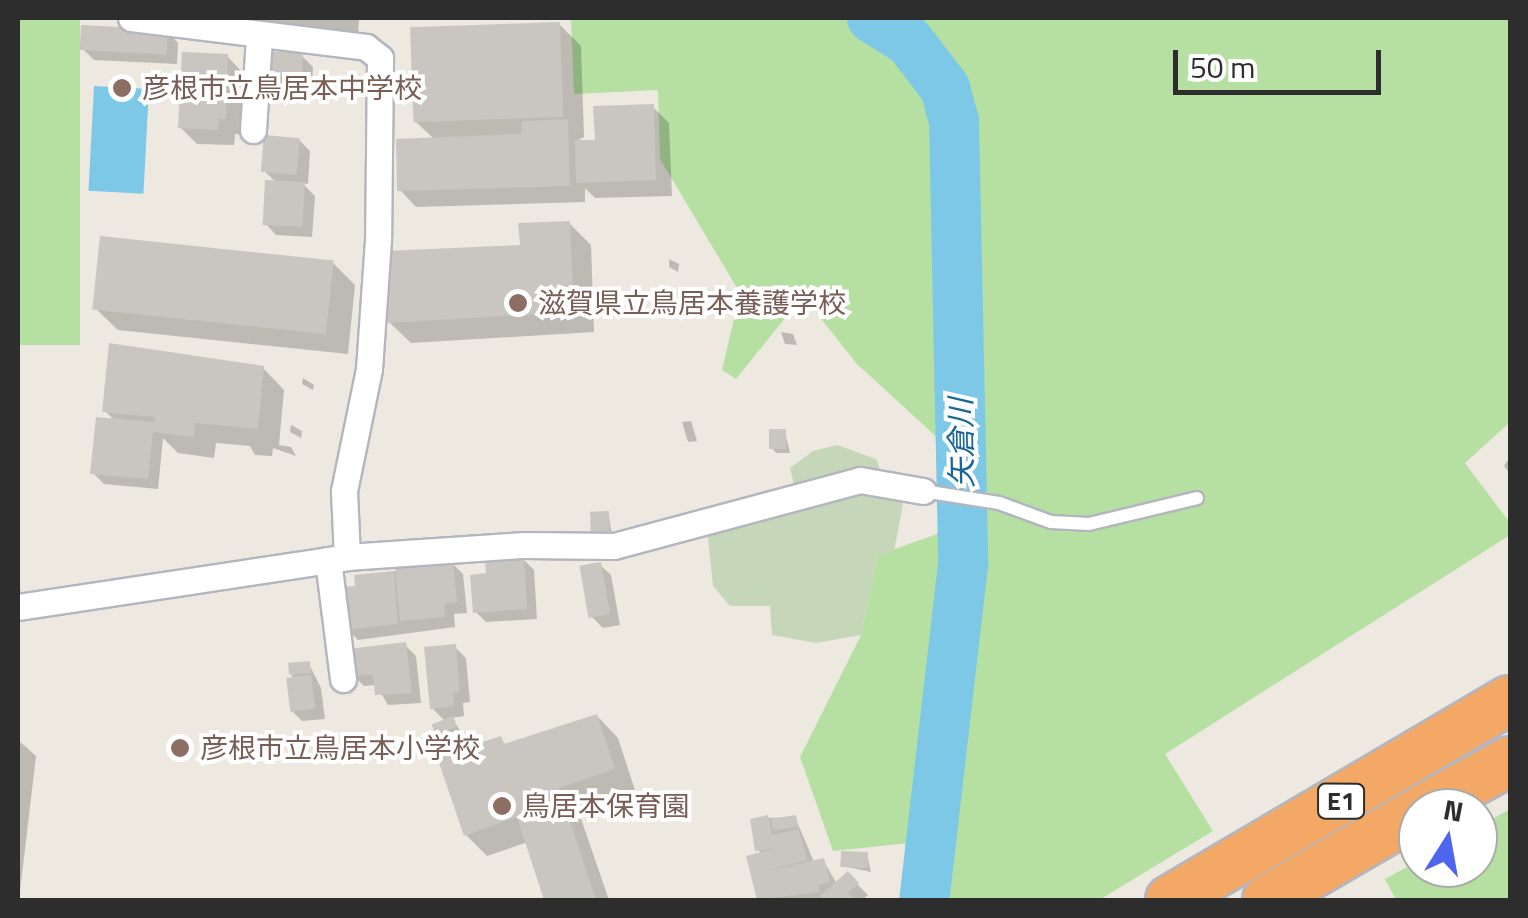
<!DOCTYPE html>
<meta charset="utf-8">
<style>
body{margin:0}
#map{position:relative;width:1528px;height:918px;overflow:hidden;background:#ede9e1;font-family:"Titillium Web","Noto Sans JP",sans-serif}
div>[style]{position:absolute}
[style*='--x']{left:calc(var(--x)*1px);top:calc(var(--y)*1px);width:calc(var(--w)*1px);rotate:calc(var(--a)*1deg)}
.green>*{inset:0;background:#b5e0a2;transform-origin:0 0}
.cemetery>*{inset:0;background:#c6d6b9}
.water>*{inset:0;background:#7dc7e7;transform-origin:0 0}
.shadow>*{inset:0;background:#0003}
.river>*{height:50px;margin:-25px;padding:0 25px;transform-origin:25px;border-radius:25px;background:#7dc7e7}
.building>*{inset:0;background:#c9c5c0;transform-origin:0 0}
.roads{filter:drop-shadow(2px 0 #b4b6bf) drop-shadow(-2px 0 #b4b6bf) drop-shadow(0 2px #b4b6bf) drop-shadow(0 -2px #b4b6bf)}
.lane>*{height:12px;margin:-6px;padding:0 6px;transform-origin:6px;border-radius:6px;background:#fff}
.street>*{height:25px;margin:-12.5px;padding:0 12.5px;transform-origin:12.5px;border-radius:12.5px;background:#fff}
.highway>*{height:48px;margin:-24px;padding:0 24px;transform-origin:24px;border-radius:24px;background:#f3a866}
.dots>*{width:28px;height:28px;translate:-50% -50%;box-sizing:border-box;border:5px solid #fff;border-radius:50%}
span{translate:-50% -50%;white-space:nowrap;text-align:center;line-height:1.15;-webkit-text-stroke:8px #fff;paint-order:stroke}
.shield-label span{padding:2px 8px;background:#fff;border:2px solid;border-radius:8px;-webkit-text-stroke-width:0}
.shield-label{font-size:25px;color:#2d2d2d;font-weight:700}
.education-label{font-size:28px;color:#785e54}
.left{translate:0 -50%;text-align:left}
.water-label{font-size:30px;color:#176797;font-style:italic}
.frame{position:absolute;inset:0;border:20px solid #2d2d2d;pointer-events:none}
.north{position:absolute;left:1398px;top:788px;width:100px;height:100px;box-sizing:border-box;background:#fff;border:2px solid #ababab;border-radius:50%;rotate:11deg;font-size:28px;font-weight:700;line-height:40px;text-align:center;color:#2d2d2d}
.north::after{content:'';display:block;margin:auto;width:35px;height:45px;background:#4e66ee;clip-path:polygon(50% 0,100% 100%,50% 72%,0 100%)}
.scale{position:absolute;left:1173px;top:50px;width:208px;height:45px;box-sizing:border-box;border:5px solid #2d2d2d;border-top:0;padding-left:12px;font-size:30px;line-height:35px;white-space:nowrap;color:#2d2d2d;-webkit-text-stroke:8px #fff;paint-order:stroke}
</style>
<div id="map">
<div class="green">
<div style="left:18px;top:18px;width:62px;height:327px"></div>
<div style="clip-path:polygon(571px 18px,1510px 18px,1510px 422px,1465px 463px,1510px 523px,1510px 535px,1165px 754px,1213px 831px,1099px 900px,945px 900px,947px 839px,833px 851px,800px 757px,861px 635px,878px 555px,976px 520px,977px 474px,857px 364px,803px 296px,736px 379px,722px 370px,740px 293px,660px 159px,658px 90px,574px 94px)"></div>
<div style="clip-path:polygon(1510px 809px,1510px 900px,1396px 900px,1385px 879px,1418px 861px,1418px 868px,1478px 868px,1478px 827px)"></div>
</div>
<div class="cemetery">
<div style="clip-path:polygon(837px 445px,876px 459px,883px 477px,795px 489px,790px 468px,813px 451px)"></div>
<div style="clip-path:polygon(847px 489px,905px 493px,894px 552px,878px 556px,861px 635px,816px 643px,772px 635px,770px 606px,730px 606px,713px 586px,707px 529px)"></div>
</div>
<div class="water">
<div style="left:94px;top:86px;width:55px;height:105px;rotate:3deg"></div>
</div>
<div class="shadow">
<div style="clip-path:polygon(208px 18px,359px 18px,358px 36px,285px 34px,273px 23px,273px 32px)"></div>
<div style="clip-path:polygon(560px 25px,581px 46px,584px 137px,574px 142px,597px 142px,653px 107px,669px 123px,672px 196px,595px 198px,585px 188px,585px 202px,416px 207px,400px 190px,435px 140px,416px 122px)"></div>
<div style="clip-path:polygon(167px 32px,178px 43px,177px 64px,94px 60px,83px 49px)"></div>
<div style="clip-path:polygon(227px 56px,243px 73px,242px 134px,235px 134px,234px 145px,197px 144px,180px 127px)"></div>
<div style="clip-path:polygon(302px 56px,313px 67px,312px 87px,278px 84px,267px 73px)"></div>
<div style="clip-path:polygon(299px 140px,310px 151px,308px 184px,302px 183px,315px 196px,312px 237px,276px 235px,266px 224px,277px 183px,264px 171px)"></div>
<div style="clip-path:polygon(569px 223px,591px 245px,594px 332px,411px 343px,389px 322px)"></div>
<div style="clip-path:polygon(669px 259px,679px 264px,678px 272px,669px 267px)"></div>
<div style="clip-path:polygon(333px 263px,355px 285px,348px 354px,118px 330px,96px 309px)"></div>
<div style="clip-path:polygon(781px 332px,793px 334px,797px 345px,785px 344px)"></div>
<div style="clip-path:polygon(263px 368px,284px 390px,279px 445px,291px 447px,296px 456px,273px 448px,272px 456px,255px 455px,250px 446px,216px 443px,214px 458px,178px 453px,163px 438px,158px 489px,104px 484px,93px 473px,115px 421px,105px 411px)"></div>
<div style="clip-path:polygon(303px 378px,314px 385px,313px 390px,302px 384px)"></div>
<div style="clip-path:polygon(691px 421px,697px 441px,688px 442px,682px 422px)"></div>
<div style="clip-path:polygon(291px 425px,302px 431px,301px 438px,290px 432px)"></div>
<div style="clip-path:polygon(785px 432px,790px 453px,776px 453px,772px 448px)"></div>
<div style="clip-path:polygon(1508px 460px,1510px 462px,1510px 474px,1504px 466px)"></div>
<div style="clip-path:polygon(608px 513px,614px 544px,598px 544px)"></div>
<div style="clip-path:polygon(523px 559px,534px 570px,537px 619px,486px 622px,476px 612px)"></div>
<div style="clip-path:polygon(452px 563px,463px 574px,467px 613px,454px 614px,455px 627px,358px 640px,347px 629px,357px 577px)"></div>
<div style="clip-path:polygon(600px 565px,611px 575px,620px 625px,603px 628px,592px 617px)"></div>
<div style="clip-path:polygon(18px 569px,22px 604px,18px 605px)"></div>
<div style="clip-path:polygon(405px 645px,416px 656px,421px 703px,388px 705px,376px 685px,364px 686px,353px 675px)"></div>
<div style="clip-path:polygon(455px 647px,466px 658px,470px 702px,463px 703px,464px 716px,451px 718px,460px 730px,441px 737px,436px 732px,445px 721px,432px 708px)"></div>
<div style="clip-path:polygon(309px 664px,321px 688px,325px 719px,302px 721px,291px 710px,292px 674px)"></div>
<div style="clip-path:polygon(597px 716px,618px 738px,635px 790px,578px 810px,609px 900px,547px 900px,528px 842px,487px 856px,466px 835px,500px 739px,507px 746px)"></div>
<div style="clip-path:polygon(18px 740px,36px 756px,19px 900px,18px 900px)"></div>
<div style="clip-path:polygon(795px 817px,814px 862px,823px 860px,837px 884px,848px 875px,868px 895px,862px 900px,759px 900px,749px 858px,762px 854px,758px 850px,767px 818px)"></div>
<div style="clip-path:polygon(867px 854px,871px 872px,842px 866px)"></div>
</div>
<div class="river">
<div style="--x:872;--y:18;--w:44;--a:31.9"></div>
<div style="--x:909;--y:41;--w:59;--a:52.5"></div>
<div style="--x:945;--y:88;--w:34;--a:75"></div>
<div style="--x:954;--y:121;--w:444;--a:88.8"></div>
<div style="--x:963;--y:565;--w:337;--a:96.6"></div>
</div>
<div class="building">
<div style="left:560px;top:22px;width:95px;height:150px;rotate:88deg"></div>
<div style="left:81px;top:25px;width:87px;height:25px;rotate:3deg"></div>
<div style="left:266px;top:51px;width:37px;height:23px;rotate:3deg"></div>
<div style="clip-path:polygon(182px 52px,228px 54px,226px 119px,219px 119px,218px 130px,178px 128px)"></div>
<div style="clip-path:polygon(654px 104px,656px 180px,576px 183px,575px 140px,595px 140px,593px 106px)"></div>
<div style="clip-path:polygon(568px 119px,570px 186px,397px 191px,396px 139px,521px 134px,522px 121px)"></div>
<div style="left:264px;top:135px;width:36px;height:37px;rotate:5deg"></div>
<div style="left:265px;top:180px;width:40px;height:45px;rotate:3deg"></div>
<div style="clip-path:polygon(570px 221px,574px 312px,387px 323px,384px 251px,520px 245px,518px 223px)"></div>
<div style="left:100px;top:236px;width:235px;height:74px;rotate:6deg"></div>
<div style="clip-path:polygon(109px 343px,264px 366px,258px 429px,195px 423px,194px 437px,153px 432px,148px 479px,90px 474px,96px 417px,155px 422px,155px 417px,102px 412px)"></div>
<div style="left:786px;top:429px;width:20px;height:17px;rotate:90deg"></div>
<div style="left:609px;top:511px;width:29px;height:19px;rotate:88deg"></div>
<div style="clip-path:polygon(524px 557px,527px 609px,473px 613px,470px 575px,486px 573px,485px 560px)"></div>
<div style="clip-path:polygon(453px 561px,457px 602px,444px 604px,445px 617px,400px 621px,395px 565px)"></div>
<div style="left:601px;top:562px;width:53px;height:22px;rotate:80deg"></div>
<div style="clip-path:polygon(394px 571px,398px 624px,345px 630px,340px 587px,355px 586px,354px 575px)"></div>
<div style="clip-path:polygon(406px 642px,412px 693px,375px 695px,373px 674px,351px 676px,348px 649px)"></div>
<div style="clip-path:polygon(456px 644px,460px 692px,453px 693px,454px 706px,430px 709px,424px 647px)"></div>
<div style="left:310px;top:661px;width:12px;height:22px;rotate:85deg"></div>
<div style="left:311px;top:675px;width:34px;height:25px;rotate:83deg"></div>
<div style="clip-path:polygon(597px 714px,615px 769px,559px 788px,596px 900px,544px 900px,517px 817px,464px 836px,437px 757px,501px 736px,504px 744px)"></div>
<div style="left:453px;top:716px;width:11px;height:23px;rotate:68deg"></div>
<div style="clip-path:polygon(768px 815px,772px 835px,799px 829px,807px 860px,766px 871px,824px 858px,830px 882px,819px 885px,820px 892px,757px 900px,746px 856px,776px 848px,755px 851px,750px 819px)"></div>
<div style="left:796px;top:815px;width:12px;height:25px;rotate:81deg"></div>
<div style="left:841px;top:851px;width:27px;height:16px;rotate:2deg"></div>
<div style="clip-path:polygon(848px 871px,859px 883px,848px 893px,856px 900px,825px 900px,820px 896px)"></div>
</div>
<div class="roads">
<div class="lane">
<div style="--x:923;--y:491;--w:77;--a:9"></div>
<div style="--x:999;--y:503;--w:55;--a:20.1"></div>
<div style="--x:1051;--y:522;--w:38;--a:3"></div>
<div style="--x:1089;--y:524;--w:111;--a:-13.5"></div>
</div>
<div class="street">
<div style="--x:131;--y:18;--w:237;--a:7"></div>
<div style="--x:366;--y:47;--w:18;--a:38"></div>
<div style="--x:380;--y:58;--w:182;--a:90.6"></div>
<div style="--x:378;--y:240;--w:129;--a:94"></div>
<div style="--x:369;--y:369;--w:125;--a:101.6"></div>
<div style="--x:344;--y:491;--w:66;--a:87.4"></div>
<div style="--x:253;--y:130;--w:92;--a:-86.3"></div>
<div style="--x:328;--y:560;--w:120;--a:82.8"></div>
<div style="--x:18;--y:607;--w:333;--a:-8.6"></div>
<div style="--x:347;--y:557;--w:178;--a:-3.9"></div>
<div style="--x:525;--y:545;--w:89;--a:0.6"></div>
<div style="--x:614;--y:546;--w:255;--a:-15"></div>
<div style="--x:860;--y:480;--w:64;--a:9.9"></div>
</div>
<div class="highway">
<div style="--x:1425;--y:808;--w:97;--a:-28.9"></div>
<div style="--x:1170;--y:900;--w:394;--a:-30.5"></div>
<div style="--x:1267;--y:900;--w:175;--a:-30.2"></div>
</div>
</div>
<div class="dots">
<div style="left:122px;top:88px;background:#8d6e63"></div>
<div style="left:518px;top:303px;background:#8d6e63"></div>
<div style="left:180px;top:748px;background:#8d6e63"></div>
<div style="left:502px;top:806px;background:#8d6e63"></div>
</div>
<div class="shield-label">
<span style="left:1341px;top:801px">E1</span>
</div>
<div class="education-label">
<span class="left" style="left:142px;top:88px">彦根市立鳥居本中学校</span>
<span class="left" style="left:538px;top:303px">滋賀県立鳥居本養護学校</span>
<span class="left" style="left:200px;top:748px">彦根市立鳥居本小学校</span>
<span class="left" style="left:522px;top:806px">鳥居本保育園</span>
</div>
<div class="water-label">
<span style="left:961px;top:443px;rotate:-91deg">矢倉川</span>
</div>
<div class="frame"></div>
<div class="north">N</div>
<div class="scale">50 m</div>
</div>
